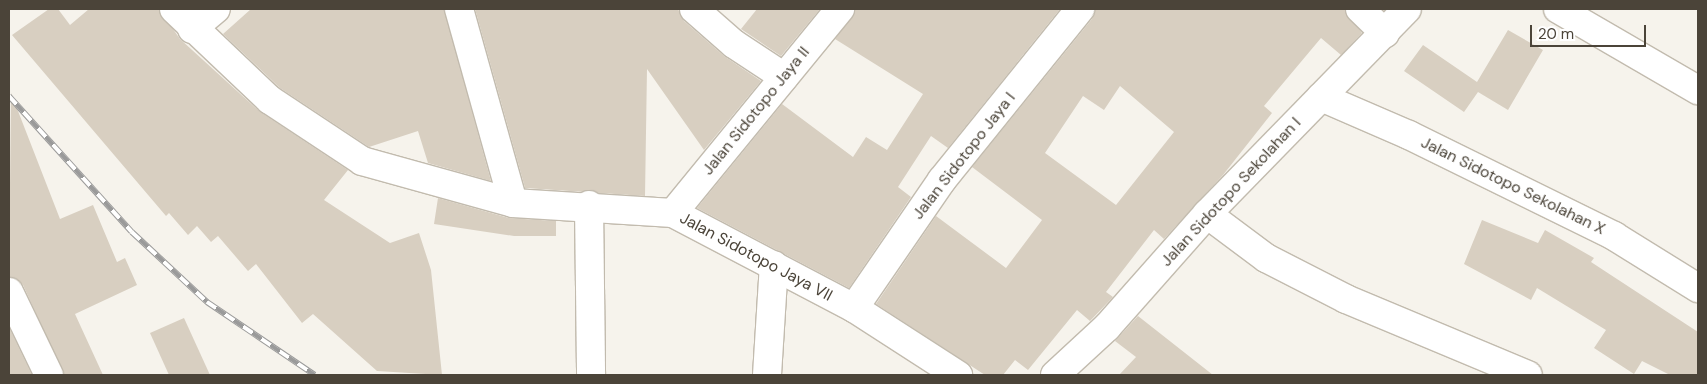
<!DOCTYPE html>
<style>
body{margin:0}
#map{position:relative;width:1707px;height:384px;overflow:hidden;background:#f6f3ec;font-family:"DM Sans",sans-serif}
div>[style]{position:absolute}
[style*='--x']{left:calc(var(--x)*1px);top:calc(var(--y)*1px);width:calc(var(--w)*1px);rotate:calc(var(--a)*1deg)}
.building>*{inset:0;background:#d8cfc1}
.roads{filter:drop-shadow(1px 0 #c2bbae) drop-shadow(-1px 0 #c2bbae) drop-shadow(0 1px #c2bbae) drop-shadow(0 -1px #c2bbae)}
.minor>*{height:28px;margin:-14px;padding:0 14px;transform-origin:14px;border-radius:14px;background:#fff}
.rail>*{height:5.5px;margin-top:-2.75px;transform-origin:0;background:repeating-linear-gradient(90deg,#fff 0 11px,#9a9a9a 0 22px);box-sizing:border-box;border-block:1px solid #9a9a9a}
span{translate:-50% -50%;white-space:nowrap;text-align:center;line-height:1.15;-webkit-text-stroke:5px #fff;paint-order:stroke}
.street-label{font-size:16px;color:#4b4439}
.frame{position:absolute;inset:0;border:10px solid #4b4439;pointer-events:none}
.scale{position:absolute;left:1530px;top:25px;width:116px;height:22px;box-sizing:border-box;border:2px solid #4b4439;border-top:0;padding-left:6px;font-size:15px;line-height:18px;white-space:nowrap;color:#4b4439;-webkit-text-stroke:4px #fff;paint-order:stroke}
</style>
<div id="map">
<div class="building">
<div style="clip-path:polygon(49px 9px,58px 9px,70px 25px,89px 9px,159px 9px,180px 39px,259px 111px,348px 170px,324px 200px,390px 243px,419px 233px,431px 270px,442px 375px,377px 371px,313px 314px,302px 323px,256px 264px,248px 271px,218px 236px,211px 242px,197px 226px,188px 235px,169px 213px,166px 216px,12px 35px)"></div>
<div style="clip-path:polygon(251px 9px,444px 9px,491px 181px,428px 163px,418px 131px,369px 147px,280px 88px,223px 34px)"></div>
<div style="clip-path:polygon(475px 9px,678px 9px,684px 21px,724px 56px,761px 81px,704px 150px,647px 69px,645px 196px,525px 188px)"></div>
<div style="clip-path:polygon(757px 9px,820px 9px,781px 56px,741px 29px)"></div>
<div style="clip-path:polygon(855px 9px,1060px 9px,948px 148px,931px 136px,898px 187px,911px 197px,849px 288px,697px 208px,782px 104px,853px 157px,866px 137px,887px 150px,923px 94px,835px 39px)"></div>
<div style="clip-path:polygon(evenodd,1095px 9px,1345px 9px,1362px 33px,1341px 55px,1321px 38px,1264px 106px,1272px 113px,1223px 175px,1164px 239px,1154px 230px,1106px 292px,1113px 297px,1090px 321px,1077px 310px,1028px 370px,1015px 360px,1003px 375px,985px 375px,876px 304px,936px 216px,1006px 268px,1042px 220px,972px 167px,1092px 19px,1095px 9px,1120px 86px,1174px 132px,1116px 205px,1045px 153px,1083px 96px,1104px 110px,1120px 86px)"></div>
<div style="clip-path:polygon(1508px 30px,1543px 50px,1508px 110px,1478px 92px,1464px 112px,1404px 71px,1423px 45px,1477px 82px)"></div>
<div style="clip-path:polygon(11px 93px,60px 219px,93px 205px,117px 262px,125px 258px,137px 285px,75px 314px,103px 375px,64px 375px,23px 285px,9px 277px)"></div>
<div style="clip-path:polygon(438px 198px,509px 218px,556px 221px,556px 236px,514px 236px,434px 224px)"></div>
<div style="clip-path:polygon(1482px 220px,1538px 243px,1545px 230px,1594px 258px,1591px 262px,1698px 332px,1698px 375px,1670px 375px,1642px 361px,1634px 374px,1594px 348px,1606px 330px,1537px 288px,1531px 300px,1464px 264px)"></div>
<div style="clip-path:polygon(1138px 316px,1213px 375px,1119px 375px,1136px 357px,1115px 341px)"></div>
<div style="clip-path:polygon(184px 318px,210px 375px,169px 375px,150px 333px)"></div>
<div style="clip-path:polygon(9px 327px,32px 375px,9px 375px)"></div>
</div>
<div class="roads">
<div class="minor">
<div style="--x:174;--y:9;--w:132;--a:43.5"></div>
<div style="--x:270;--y:100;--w:110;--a:33.5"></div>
<div style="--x:362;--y:161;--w:157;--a:15.5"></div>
<div style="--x:513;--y:203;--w:160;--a:3.6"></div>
<div style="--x:673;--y:213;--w:204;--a:27.7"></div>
<div style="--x:854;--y:308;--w:124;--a:32.8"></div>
<div style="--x:459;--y:9;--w:201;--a:74.4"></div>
<div style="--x:694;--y:9;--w:53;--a:41.2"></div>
<div style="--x:734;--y:44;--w:60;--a:33.4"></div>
<div style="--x:1360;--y:9;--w:35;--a:44"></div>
<div style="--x:1558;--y:9;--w:162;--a:30.1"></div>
<div style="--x:192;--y:29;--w:31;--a:-40"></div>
<div style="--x:1321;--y:97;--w:96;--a:23.4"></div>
<div style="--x:1409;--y:135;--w:229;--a:26.2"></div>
<div style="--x:1614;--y:236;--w:99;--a:31.8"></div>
<div style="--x:589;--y:205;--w:170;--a:89.3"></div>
<div style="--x:673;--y:213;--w:264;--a:-50.7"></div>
<div style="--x:1207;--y:214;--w:74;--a:36.7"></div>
<div style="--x:1266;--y:258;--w:90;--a:27.1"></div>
<div style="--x:1346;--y:299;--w:197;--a:22.7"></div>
<div style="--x:9;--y:292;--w:92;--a:64.3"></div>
<div style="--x:854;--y:308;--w:155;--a:-55.5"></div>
<div style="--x:942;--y:180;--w:220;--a:-51.1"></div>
<div style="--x:767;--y:375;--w:110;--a:-86.4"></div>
<div style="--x:1055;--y:375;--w:71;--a:-42.7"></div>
<div style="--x:1107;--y:327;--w:151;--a:-48.5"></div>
<div style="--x:1207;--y:214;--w:286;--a:-45.7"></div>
</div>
</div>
<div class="rail">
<div style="--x:9;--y:96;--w:183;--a:47.9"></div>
<div style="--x:132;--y:232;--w:103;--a:43"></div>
<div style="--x:207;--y:302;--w:130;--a:34.1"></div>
</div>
<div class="street-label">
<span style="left:756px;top:111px;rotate:-51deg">Jalan Sidotopo Jaya II</span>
<span style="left:964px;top:156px;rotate:-52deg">Jalan Sidotopo Jaya I</span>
<span style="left:1513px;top:186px;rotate:26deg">Jalan Sidotopo Sekolahan X</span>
<span style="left:1231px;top:192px;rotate:-47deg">Jalan Sidotopo Sekolahan I</span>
<span style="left:756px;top:257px;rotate:28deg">Jalan Sidotopo Jaya VII</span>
</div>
<div class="frame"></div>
<div class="scale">20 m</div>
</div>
